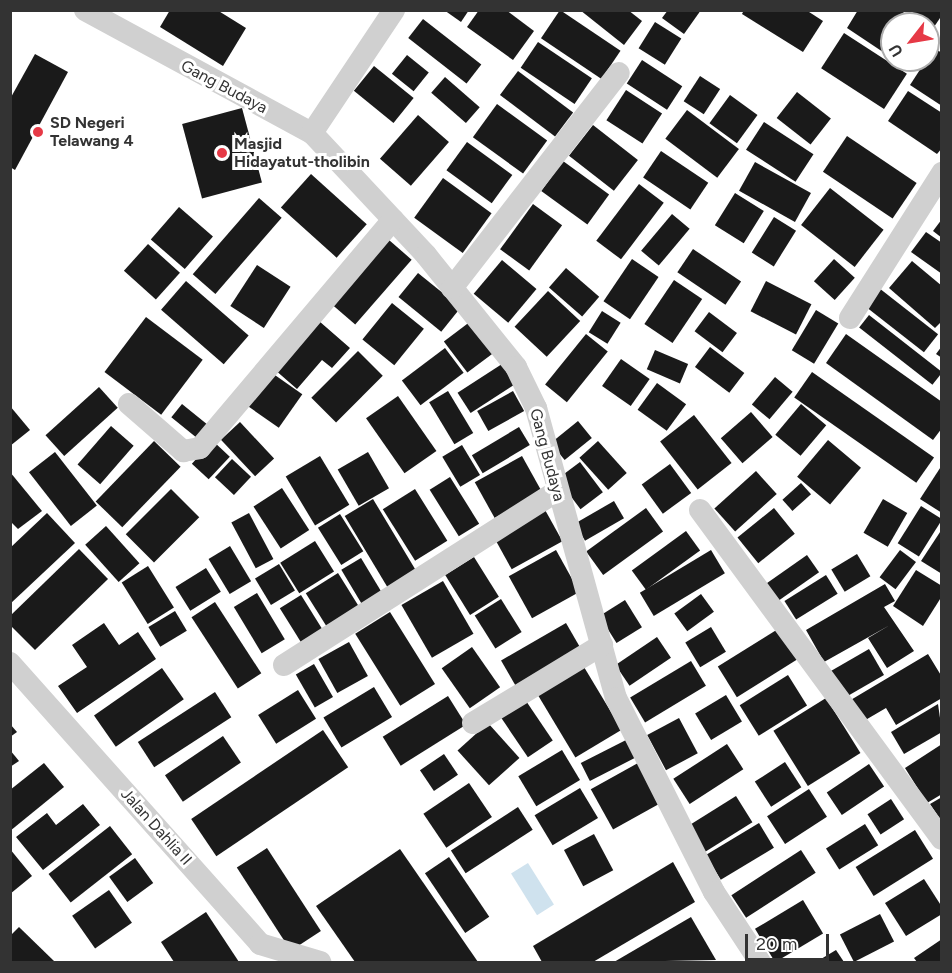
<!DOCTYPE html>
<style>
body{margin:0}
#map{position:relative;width:952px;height:973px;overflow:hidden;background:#fff;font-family:Figtree,sans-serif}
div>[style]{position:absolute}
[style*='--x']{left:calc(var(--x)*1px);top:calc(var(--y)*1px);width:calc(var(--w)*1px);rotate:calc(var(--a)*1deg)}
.water>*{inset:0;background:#cfe2ee;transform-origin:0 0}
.building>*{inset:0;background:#1a1a1a;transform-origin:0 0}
.minor>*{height:22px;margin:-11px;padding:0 11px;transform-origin:11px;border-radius:11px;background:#d0d0d0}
.dots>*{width:16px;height:16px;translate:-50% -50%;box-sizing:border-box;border:3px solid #fff;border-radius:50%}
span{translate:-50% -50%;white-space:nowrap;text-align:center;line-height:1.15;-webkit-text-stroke:6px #fff;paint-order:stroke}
.street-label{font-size:16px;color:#333}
.poi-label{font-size:16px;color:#333;font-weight:700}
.left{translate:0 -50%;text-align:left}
.frame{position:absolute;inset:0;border:12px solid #333;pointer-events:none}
.north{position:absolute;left:880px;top:12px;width:60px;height:60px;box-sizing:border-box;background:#fff;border:2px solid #adadad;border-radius:50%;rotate:239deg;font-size:16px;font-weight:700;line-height:24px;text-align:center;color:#333}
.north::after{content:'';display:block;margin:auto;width:21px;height:27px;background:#e63946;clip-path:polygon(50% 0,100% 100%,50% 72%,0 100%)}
.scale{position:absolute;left:745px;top:934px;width:84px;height:27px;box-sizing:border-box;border:3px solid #333;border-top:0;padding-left:8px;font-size:18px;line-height:21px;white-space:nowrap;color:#333;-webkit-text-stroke:4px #fff;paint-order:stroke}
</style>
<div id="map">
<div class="water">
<div style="left:528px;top:863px;width:49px;height:20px;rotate:58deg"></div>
</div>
<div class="building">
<div style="clip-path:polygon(170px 10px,217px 10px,246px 28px,223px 66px,160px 27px)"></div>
<div style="clip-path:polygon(444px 10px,469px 10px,461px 22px)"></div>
<div style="clip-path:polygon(479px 10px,506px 10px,534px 31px,513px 60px,467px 27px)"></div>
<div style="left:560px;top:10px;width:73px;height:34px;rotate:34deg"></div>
<div style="clip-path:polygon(580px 10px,628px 10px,642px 21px,624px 45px)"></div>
<div style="clip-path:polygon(668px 10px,701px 10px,684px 34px,662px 18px)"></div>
<div style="clip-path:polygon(744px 10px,806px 10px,823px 21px,803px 52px,742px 14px)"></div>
<div style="clip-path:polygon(858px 10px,900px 10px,920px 24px,892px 24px,892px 58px,847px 28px)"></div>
<div style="clip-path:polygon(909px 10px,942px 10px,942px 15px,934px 27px)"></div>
<div style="left:423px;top:19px;width:74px;height:24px;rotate:38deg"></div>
<div style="left:655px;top:22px;width:31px;height:31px;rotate:32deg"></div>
<div style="left:844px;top:33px;width:75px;height:42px;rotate:33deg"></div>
<div style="left:538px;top:42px;width:65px;height:31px;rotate:34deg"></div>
<div style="clip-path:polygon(934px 48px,942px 53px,942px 106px,910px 85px)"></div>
<div style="clip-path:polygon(35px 54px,68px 72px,15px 170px,10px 167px,10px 99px)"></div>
<div style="left:407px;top:55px;width:28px;height:24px;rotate:39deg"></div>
<div style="left:642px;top:60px;width:48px;height:28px;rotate:33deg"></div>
<div style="clip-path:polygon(896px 60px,912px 60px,907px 68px)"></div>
<div style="left:374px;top:66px;width:51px;height:32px;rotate:39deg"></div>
<div style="left:518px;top:71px;width:69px;height:30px;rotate:37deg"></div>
<div style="left:700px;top:76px;width:24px;height:30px;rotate:33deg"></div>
<div style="left:445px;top:77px;width:46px;height:21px;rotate:41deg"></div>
<div style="left:626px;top:90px;width:43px;height:36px;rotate:33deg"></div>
<div style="clip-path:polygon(908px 91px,942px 113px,942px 148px,937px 154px,888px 121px)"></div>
<div style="left:797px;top:92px;width:43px;height:33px;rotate:38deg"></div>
<div style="left:730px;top:95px;width:34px;height:35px;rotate:36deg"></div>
<div style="left:497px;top:104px;width:62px;height:41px;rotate:36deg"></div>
<div style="left:242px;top:108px;width:77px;height:62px;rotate:75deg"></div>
<div style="left:687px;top:110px;width:65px;height:36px;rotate:37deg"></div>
<div style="left:418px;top:115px;width:41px;height:58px;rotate:41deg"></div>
<div style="left:764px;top:122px;width:59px;height:33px;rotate:33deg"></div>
<div style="left:593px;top:125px;width:57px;height:39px;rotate:38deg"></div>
<div style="left:847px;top:136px;width:84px;height:43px;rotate:34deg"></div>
<div style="left:467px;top:142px;width:56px;height:35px;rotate:36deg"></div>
<div style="left:661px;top:151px;width:57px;height:32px;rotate:34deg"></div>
<div style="left:563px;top:161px;width:57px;height:37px;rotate:36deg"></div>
<div style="left:755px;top:162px;width:64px;height:33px;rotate:29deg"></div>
<div style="left:311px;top:174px;width:75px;height:45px;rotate:42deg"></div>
<div style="left:443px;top:178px;width:60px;height:49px;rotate:36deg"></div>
<div style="left:639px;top:184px;width:31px;height:71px;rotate:37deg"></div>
<div style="left:830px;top:188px;width:68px;height:47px;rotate:38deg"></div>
<div style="left:735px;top:193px;width:34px;height:38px;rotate:32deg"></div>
<div style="left:259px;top:198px;width:30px;height:101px;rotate:41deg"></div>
<div style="left:533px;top:204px;width:36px;height:56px;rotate:36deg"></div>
<div style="left:179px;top:207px;width:45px;height:43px;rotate:41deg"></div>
<div style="left:672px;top:214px;width:23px;height:48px;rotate:40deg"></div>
<div style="left:774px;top:217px;width:26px;height:42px;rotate:32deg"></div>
<div style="clip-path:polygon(942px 219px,942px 238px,933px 231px)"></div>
<div style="clip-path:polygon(926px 232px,942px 243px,942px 274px,911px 252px)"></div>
<div style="left:389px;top:240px;width:30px;height:86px;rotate:41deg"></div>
<div style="left:148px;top:244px;width:43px;height:36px;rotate:42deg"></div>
<div style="left:693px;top:249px;width:58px;height:28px;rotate:34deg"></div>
<div style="left:632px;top:259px;width:32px;height:51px;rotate:34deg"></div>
<div style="left:834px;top:259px;width:28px;height:30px;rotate:42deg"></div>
<div style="left:502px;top:260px;width:45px;height:44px;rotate:40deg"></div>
<div style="clip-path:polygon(912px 261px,942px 286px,942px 321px,935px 328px,889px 288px)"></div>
<div style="left:257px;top:265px;width:40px;height:49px;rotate:33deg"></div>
<div style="left:566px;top:268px;width:44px;height:26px;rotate:41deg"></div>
<div style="left:418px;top:273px;width:55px;height:31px;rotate:39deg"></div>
<div style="left:674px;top:280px;width:34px;height:53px;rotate:34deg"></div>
<div style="left:186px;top:281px;width:83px;height:38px;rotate:41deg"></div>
<div style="left:766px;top:281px;width:51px;height:34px;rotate:27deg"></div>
<div style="left:879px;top:288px;width:75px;height:23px;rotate:38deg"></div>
<div style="left:548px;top:291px;width:44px;height:49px;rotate:43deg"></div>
<div style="left:392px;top:303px;width:41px;height:47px;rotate:39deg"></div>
<div style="left:816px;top:310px;width:26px;height:47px;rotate:31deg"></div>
<div style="left:602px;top:311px;width:22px;height:25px;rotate:32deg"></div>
<div style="left:709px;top:312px;width:35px;height:24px;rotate:37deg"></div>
<div style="left:869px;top:315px;width:93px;height:16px;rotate:38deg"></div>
<div style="left:146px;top:317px;width:71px;height:69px;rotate:37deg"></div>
<div style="clip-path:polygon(319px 321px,350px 348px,332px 368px,322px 360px,297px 389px,274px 369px)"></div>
<div style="left:471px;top:321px;width:39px;height:34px;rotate:53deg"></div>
<div style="left:586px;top:334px;width:28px;height:65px;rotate:39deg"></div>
<div style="clip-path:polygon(846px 334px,942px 402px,942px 428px,933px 440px,826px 363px)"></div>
<div style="clip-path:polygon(942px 346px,942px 358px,936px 354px)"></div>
<div style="left:710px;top:347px;width:43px;height:25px;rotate:37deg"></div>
<div style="left:445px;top:348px;width:31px;height:54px;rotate:53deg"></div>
<div style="left:655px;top:350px;width:36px;height:21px;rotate:23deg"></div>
<div style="left:358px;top:351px;width:35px;height:66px;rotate:45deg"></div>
<div style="left:621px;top:359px;width:35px;height:33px;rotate:35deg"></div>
<div style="left:502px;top:364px;width:24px;height:53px;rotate:57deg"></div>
<div style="left:812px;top:372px;width:149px;height:31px;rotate:35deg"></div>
<div style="left:272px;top:373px;width:37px;height:41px;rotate:35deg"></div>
<div style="left:775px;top:377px;width:23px;height:36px;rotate:40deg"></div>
<div style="left:657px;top:383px;width:36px;height:33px;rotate:36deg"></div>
<div style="left:99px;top:387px;width:28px;height:72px;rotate:48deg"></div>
<div style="left:448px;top:391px;width:49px;height:22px;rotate:59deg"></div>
<div style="left:513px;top:391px;width:23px;height:41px;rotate:61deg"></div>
<div style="left:398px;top:396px;width:67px;height:39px;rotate:55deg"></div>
<div style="left:182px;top:404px;width:35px;height:17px;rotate:39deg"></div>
<div style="left:801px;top:404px;width:33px;height:40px;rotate:40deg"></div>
<div style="clip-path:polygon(10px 406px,30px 430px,10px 446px)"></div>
<div style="left:751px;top:412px;width:33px;height:40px;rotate:49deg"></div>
<div style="left:694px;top:415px;width:61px;height:43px;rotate:52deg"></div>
<div style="left:578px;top:421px;width:22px;height:35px;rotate:51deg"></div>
<div style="left:240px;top:422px;width:50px;height:26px;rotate:47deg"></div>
<div style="left:111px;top:426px;width:30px;height:51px;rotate:41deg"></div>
<div style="left:519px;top:427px;width:21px;height:55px;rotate:59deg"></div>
<div style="left:828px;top:440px;width:43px;height:48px;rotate:40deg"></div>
<div style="left:154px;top:441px;width:37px;height:84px;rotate:44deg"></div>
<div style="left:213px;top:441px;width:23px;height:31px;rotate:43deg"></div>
<div style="left:598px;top:441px;width:43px;height:25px;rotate:48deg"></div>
<div style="left:462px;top:445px;width:35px;height:23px;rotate:59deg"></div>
<div style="left:55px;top:452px;width:68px;height:33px;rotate:52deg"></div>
<div style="left:368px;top:452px;width:42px;height:35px;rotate:60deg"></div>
<div style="left:320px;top:456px;width:57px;height:40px;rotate:59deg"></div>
<div style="left:522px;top:456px;width:41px;height:54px;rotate:61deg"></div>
<div style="left:232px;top:459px;width:26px;height:25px;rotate:43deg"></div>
<div style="left:580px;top:462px;width:38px;height:28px;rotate:53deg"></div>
<div style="left:670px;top:464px;width:36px;height:35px;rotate:54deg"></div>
<div style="clip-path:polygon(942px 465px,942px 513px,920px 499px)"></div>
<div style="left:756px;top:471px;width:31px;height:56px;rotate:48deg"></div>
<div style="clip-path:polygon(10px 472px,42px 511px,18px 529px,10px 521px)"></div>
<div style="left:450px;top:477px;width:55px;height:24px;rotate:58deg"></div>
<div style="left:801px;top:483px;width:15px;height:25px;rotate:48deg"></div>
<div style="left:282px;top:488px;width:50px;height:34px;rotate:57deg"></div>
<div style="left:171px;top:489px;width:40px;height:64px;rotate:45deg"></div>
<div style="left:415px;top:489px;width:61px;height:38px;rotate:58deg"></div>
<div style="left:373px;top:499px;width:86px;height:33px;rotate:59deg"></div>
<div style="left:883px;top:499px;width:28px;height:39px;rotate:30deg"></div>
<div style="left:614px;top:501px;width:20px;height:45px;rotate:60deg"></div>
<div style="left:921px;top:506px;width:25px;height:44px;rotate:32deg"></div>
<div style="left:544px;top:508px;width:38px;height:58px;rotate:61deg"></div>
<div style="left:646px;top:508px;width:29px;height:74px;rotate:54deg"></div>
<div style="left:774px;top:508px;width:33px;height:47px;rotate:51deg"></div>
<div style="clip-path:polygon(47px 513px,75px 543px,10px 604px,10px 548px)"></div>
<div style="left:249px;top:513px;width:52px;height:20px;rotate:62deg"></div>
<div style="left:340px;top:514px;width:44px;height:26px;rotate:58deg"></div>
<div style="left:106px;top:526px;width:50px;height:28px;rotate:48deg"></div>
<div style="clip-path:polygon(942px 529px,942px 574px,921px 561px)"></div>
<div style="left:686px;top:531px;width:24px;height:67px;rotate:54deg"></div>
<div style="left:315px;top:541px;width:36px;height:41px;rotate:58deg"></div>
<div style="left:230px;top:546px;width:41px;height:25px;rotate:59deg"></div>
<div style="clip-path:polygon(79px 549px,108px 579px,35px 650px,10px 625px,10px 616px)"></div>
<div style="left:556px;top:550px;width:48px;height:54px;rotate:61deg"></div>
<div style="left:711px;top:550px;width:27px;height:83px;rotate:59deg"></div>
<div style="left:900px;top:550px;width:20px;height:34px;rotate:37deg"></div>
<div style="left:857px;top:554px;width:26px;height:30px;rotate:59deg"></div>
<div style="left:807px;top:555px;width:21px;height:50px;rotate:55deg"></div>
<div style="left:474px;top:557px;width:47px;height:34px;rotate:58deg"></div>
<div style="left:361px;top:558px;width:43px;height:23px;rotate:59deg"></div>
<div style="left:279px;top:564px;width:31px;height:28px;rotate:59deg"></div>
<div style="left:148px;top:566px;width:49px;height:31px;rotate:58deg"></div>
<div style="left:206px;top:568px;width:28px;height:36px;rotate:58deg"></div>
<div style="clip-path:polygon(916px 570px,942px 586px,942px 596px,923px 626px,893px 606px)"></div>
<div style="left:338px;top:573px;width:45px;height:38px;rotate:58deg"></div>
<div style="left:826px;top:575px;width:22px;height:49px;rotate:58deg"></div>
<div style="left:443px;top:581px;width:61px;height:48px;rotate:60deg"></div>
<div style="clip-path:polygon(885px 584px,895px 601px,884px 607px,914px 651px,887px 668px,868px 638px,890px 625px,824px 662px,806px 630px)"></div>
<div style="left:257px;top:593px;width:54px;height:27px;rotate:59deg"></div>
<div style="left:701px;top:594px;width:22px;height:33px;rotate:54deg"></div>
<div style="left:301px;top:595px;width:45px;height:25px;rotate:58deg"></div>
<div style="left:501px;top:599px;width:39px;height:31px;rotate:58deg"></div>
<div style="left:625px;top:600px;width:32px;height:30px;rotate:58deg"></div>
<div style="left:215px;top:602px;width:85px;height:28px;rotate:57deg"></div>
<div style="left:175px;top:611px;width:23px;height:31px;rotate:59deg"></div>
<div style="left:390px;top:612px;width:85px;height:41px;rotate:58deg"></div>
<div style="clip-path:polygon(104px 623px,119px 645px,138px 632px,156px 659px,77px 713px,58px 686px,87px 667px,72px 645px)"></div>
<div style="left:566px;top:623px;width:30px;height:75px;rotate:60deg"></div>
<div style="left:711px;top:627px;width:29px;height:30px;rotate:59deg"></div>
<div style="left:778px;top:629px;width:36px;height:71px;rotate:58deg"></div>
<div style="left:657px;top:637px;width:25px;height:50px;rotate:56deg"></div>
<div style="left:349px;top:642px;width:39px;height:35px;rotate:61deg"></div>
<div style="left:472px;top:647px;width:49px;height:37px;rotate:55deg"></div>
<div style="left:869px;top:649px;width:30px;height:44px;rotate:60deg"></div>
<div style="clip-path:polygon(928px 654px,942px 677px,942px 698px,896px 725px,886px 708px,862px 722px,849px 701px)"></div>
<div style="left:691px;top:661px;width:29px;height:71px;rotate:59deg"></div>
<div style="left:581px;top:662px;width:79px;height:54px;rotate:59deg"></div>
<div style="left:314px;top:664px;width:38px;height:21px;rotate:60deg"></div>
<div style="left:162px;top:668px;width:38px;height:83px;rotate:55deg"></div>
<div style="left:788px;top:675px;width:36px;height:57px;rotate:58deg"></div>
<div style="left:374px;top:687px;width:35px;height:59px;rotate:59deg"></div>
<div style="left:298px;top:690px;width:34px;height:47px;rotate:58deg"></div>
<div style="left:215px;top:692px;width:30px;height:92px;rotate:57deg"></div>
<div style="left:522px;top:695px;width:55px;height:30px;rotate:56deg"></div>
<div style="left:726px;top:695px;width:31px;height:36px;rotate:59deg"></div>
<div style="left:448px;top:696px;width:34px;height:77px;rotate:58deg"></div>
<div style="left:826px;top:698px;width:65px;height:62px;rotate:58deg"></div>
<div style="clip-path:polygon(938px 704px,942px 732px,904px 754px,891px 732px)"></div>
<div style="left:679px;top:718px;width:40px;height:36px;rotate:62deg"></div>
<div style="left:488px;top:723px;width:47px;height:41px;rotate:48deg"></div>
<div style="clip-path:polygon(10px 724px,17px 732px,10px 737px)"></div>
<div style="left:323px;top:730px;width:45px;height:159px;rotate:56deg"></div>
<div style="left:223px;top:736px;width:32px;height:70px;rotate:56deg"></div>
<div style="left:628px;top:739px;width:20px;height:53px;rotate:63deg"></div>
<div style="left:727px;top:744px;width:30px;height:64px;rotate:57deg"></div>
<div style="clip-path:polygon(942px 744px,942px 794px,927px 803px,905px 768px)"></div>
<div style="clip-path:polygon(10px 750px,19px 761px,10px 767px)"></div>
<div style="left:562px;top:750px;width:35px;height:51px;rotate:59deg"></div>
<div style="left:444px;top:754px;width:25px;height:29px;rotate:56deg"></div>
<div style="left:785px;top:762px;width:30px;height:36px;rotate:57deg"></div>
<div style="clip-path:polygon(44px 763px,64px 787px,10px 831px,10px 790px)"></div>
<div style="left:638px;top:763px;width:46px;height:54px;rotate:61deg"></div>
<div style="left:869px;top:764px;width:27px;height:51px;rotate:56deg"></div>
<div style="left:469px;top:783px;width:41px;height:55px;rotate:56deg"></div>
<div style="left:580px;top:788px;width:35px;height:53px;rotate:59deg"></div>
<div style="left:809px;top:789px;width:33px;height:50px;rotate:57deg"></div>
<div style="left:736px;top:796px;width:31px;height:57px;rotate:58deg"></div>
<div style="clip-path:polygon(942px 797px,942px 822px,930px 804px)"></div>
<div style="left:891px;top:799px;width:24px;height:28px;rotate:57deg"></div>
<div style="clip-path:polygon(83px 804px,100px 825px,43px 870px,16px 837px,47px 813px,56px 825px)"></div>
<div style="left:518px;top:807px;width:27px;height:80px;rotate:57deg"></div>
<div style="left:759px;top:823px;width:29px;height:62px;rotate:59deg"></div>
<div style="left:865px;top:824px;width:25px;height:46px;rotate:58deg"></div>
<div style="left:110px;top:826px;width:36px;height:78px;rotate:52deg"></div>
<div style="left:915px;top:830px;width:34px;height:70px;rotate:58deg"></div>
<div style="left:594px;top:834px;width:41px;height:34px;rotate:62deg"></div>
<div style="left:267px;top:848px;width:99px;height:36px;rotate:57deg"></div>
<div style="clip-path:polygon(10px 849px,32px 876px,10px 894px)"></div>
<div style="clip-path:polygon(400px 849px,478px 962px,355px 962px,316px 906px)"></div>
<div style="left:801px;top:850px;width:27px;height:83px;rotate:57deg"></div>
<div style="left:449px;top:857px;width:72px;height:29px;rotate:56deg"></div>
<div style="left:135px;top:858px;width:31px;height:32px;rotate:54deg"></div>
<div style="clip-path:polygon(673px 862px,695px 902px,593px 962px,542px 962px,533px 946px)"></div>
<div style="clip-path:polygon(924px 879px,942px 907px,942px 914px,906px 936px,885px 903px)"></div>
<div style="left:109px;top:890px;width:40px;height:45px;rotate:55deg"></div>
<div style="left:803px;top:900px;width:39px;height:56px;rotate:59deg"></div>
<div style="clip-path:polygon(206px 912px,239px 962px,174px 962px,161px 942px)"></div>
<div style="left:880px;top:914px;width:31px;height:45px;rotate:63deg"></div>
<div style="clip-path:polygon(691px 917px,716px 960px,614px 962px)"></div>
<div style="clip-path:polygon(19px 927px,55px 962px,10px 962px,10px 936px)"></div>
<div style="clip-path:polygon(942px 939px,942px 962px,917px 962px,914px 958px)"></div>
<div style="clip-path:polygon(836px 950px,844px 962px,816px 962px)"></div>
</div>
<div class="minor">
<div style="--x:85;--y:10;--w:258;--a:28.5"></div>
<div style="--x:312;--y:133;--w:167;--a:46.9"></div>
<div style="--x:426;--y:255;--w:144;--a:51.2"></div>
<div style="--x:516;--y:367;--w:46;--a:64"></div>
<div style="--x:536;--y:408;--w:301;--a:74.6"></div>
<div style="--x:616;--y:698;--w:217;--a:63.2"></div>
<div style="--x:714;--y:892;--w:84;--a:56.7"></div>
<div style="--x:312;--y:133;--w:148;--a:-56.3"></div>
<div style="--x:452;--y:288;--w:272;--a:-52.2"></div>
<div style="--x:850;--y:318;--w:172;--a:-57.6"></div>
<div style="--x:129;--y:404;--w:72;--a:41"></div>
<div style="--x:183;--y:451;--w:17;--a:-10"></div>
<div style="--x:200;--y:448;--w:299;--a:-49.8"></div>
<div style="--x:700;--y:510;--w:408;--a:53.7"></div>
<div style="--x:10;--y:663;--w:376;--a:48.3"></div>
<div style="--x:260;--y:944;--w:63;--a:16.7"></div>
<div style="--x:284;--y:665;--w:324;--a:-32.5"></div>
<div style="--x:473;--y:723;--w:151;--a:-31.2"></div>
</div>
<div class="dots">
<div style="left:38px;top:132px;background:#e63946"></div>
<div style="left:222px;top:153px;background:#e63946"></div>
</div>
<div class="street-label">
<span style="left:224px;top:87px;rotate:28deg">Gang Budaya</span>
<span style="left:547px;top:455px;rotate:75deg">Gang Budaya</span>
<span style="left:156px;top:827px;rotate:48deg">Jalan Dahlia II</span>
</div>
<div class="poi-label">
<span class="left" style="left:50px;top:132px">SD Negeri<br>Telawang 4</span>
<span class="left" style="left:234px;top:153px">Masjid<br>Hidayatut-tholibin</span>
</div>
<div class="frame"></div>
<div class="north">U</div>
<div class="scale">20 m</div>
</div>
